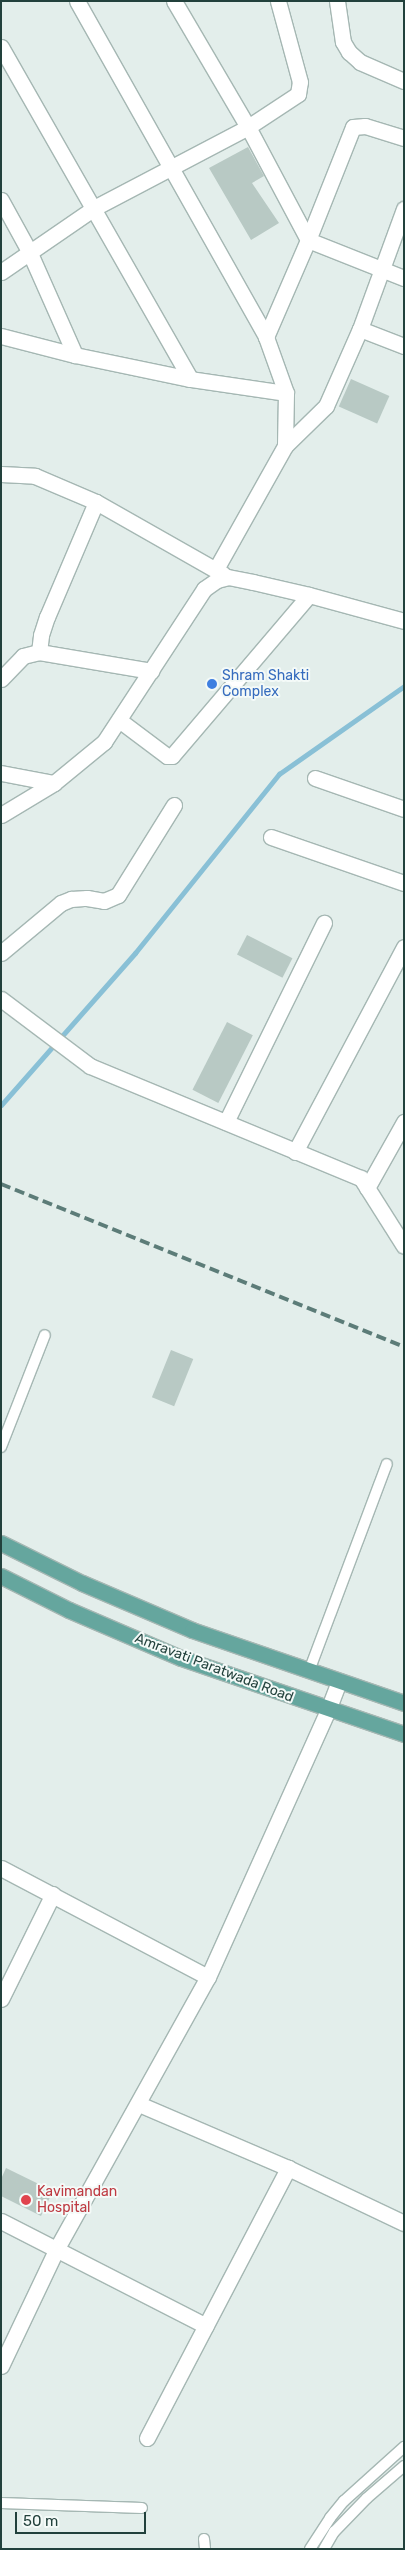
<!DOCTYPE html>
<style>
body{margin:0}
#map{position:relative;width:405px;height:2550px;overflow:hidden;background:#e3eeeb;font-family:Rubik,sans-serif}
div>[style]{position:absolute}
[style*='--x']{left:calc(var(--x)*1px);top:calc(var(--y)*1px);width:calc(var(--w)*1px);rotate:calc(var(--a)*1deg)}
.stream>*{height:5px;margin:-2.5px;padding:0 2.5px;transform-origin:2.5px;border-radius:2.5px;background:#89c0d6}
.building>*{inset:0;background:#b8c9c4;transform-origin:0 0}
.roads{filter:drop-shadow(1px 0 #a5b7b3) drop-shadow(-1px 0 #a5b7b3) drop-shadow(0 1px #a5b7b3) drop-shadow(0 -1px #a5b7b3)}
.lane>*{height:10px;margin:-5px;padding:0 5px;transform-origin:5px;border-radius:5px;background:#fff}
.street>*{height:15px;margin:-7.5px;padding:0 7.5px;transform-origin:7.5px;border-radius:7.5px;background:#fff}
.secondary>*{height:15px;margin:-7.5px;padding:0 7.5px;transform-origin:7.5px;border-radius:7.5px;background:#fff}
.primary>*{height:15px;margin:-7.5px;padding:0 7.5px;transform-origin:7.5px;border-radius:7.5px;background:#65a69e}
.rail>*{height:4px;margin-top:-2px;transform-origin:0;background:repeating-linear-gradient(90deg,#5c7c78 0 10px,transparent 0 15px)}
.dots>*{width:14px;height:14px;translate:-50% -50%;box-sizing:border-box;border:2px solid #f4faf8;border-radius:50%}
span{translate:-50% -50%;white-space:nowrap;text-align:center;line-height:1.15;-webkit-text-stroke:4px #f4faf8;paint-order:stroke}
.shop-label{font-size:14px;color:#366cbe}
.left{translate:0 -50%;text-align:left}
.street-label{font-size:14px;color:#22413c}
.health-label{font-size:14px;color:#be3a42}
.frame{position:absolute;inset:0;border:2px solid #22413c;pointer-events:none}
.scale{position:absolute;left:15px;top:2512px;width:131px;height:22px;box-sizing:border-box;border:2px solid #22413c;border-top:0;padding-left:6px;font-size:15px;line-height:18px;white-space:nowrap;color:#22413c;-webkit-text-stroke:4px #f4faf8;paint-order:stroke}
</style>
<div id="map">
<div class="stream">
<div style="--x:1;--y:1105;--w:203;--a:-48.6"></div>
<div style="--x:135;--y:953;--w:230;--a:-51.2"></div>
<div style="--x:279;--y:774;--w:153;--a:-35.1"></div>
</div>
<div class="building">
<div style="clip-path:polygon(248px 147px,264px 176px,252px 183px,279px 223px,251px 240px,209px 168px)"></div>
<div style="left:351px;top:379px;width:42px;height:30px;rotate:24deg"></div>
<div style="left:247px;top:935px;width:51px;height:22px;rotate:27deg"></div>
<div style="left:227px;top:1022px;width:29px;height:76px;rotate:27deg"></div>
<div style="left:171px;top:1350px;width:24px;height:51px;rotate:22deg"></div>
<div style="clip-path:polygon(6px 2168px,53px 2191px,41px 2216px,1px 2196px,1px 2179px)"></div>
</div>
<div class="roads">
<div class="lane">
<div style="--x:1;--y:1447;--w:120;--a:-68.6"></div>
<div style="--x:309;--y:1671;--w:221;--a:-69.4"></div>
<div style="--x:1;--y:2503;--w:141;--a:2"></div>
<div style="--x:204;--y:2539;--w:10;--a:84"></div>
<div style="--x:310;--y:2549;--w:37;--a:-57"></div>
<div style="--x:330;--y:2518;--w:22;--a:-51"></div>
<div style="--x:344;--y:2501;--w:81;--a:-42"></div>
<div style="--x:324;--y:2549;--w:20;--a:-60"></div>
<div style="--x:334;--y:2532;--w:47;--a:-45.9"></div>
<div style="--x:367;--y:2498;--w:49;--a:-40.9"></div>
</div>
<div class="street">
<div style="--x:77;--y:1;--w:386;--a:60.6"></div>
<div style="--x:266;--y:337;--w:59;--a:70.3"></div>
<div style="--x:286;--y:393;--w:53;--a:91.1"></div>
<div style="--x:174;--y:1;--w:146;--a:59.6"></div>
<div style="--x:248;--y:127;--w:128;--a:62"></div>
<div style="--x:308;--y:240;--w:106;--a:113.4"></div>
<div style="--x:337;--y:1;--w:41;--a:81.7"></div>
<div style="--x:343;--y:42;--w:12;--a:59"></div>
<div style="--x:349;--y:52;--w:15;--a:42"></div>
<div style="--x:360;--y:62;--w:48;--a:23.4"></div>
<div style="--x:1;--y:47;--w:382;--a:60.3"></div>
<div style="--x:404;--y:138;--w:41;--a:-162.9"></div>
<div style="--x:365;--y:126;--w:12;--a:175"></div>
<div style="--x:353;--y:127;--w:122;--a:111.7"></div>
<div style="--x:308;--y:240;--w:103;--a:21.6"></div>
<div style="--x:1;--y:200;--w:58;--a:61.2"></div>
<div style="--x:29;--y:251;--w:114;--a:66.1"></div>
<div style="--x:1;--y:272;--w:113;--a:-34.5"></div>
<div style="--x:94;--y:208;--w:174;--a:-27.7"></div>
<div style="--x:248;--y:127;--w:60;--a:-33.4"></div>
<div style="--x:298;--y:94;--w:12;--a:-81"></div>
<div style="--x:300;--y:82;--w:84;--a:-105.2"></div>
<div style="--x:360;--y:329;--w:47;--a:21.1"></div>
<div style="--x:1;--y:336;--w:76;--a:14.4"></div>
<div style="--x:75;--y:355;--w:117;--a:11.8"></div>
<div style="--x:190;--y:379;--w:97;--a:8.3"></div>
<div style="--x:1;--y:474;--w:34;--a:3"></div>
<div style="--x:35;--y:476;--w:66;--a:23.1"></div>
<div style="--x:96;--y:502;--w:146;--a:29.6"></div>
<div style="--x:216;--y:569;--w:141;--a:-60.7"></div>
<div style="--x:285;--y:446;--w:57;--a:-44.3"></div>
<div style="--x:326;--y:406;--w:84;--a:-66.2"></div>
<div style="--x:360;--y:329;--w:128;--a:-69.9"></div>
<div style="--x:39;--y:652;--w:17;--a:-83"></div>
<div style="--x:41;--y:635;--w:19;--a:-72"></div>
<div style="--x:47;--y:617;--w:125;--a:-66.9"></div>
<div style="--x:1;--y:679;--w:32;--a:-46"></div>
<div style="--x:23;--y:656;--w:16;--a:-14"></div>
<div style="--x:39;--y:652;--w:114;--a:9.6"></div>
<div style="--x:119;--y:720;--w:60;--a:36.9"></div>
<div style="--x:167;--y:756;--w:5;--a:0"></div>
<div style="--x:172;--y:756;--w:211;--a:-49.6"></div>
<div style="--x:1;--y:773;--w:54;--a:10.7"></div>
<div style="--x:315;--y:778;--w:94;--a:19.2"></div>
<div style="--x:271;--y:837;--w:141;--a:19.1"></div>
<div style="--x:1;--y:953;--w:78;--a:-39.8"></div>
<div style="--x:61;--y:903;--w:11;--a:-22"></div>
<div style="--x:71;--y:899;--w:16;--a:-4"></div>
<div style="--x:87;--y:898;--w:17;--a:10"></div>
<div style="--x:104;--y:901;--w:15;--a:-23"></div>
<div style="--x:118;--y:895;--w:106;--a:-58.1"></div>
<div style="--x:1;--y:999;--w:111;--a:37"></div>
<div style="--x:90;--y:1066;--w:293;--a:22.5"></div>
<div style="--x:361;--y:1178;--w:80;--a:57.7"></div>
<div style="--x:226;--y:1122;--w:222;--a:-63.8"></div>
<div style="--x:295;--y:1152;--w:232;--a:-62"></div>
<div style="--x:367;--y:1188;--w:76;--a:-60.7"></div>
<div style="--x:1;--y:1868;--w:234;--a:27.8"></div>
<div style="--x:1;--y:1999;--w:117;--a:-63.7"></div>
<div style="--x:139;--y:2104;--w:162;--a:23.2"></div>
<div style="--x:288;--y:2168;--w:128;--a:25.4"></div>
<div style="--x:1;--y:2221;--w:230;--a:27.1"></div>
<div style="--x:1;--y:2366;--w:131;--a:-64.6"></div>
<div style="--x:57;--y:2248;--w:310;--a:-60.9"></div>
<div style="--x:208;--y:1977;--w:293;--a:-65.8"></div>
<div style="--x:328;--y:1710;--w:31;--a:-69"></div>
<div style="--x:147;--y:2438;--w:305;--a:-62.4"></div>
</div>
<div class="secondary">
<div style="--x:1;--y:815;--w:62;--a:-31.1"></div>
<div style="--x:54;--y:783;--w:65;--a:-39.4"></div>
<div style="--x:104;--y:742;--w:183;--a:-56.8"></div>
<div style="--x:204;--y:589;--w:16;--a:-35"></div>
<div style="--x:217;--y:580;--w:11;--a:-15"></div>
<div style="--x:228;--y:577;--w:25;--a:11"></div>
<div style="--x:253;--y:582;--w:57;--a:13.1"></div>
<div style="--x:309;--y:595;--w:98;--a:15.3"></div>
</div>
<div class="primary">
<div style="--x:1;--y:1543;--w:90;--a:26.3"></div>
<div style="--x:82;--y:1583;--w:120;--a:23.1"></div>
<div style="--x:192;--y:1630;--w:224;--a:19"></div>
<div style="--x:1;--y:1576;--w:76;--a:26.6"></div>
<div style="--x:69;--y:1610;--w:122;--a:23.2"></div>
<div style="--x:181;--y:1658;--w:236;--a:18.8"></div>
</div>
</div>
<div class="rail">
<div style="--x:1;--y:1184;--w:435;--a:22"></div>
</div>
<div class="dots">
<div style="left:212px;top:684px;background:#3f7fe0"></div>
<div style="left:26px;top:2200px;background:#e0444e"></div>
</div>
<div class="shop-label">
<span class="left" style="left:222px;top:684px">Shram Shakti<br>Complex</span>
</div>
<div class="street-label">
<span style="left:214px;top:1668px;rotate:21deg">Amravati Paratwada Road</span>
</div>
<div class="health-label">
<span class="left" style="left:37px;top:2200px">Kavimandan<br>Hospital</span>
</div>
<div class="frame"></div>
<div class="scale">50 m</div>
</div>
